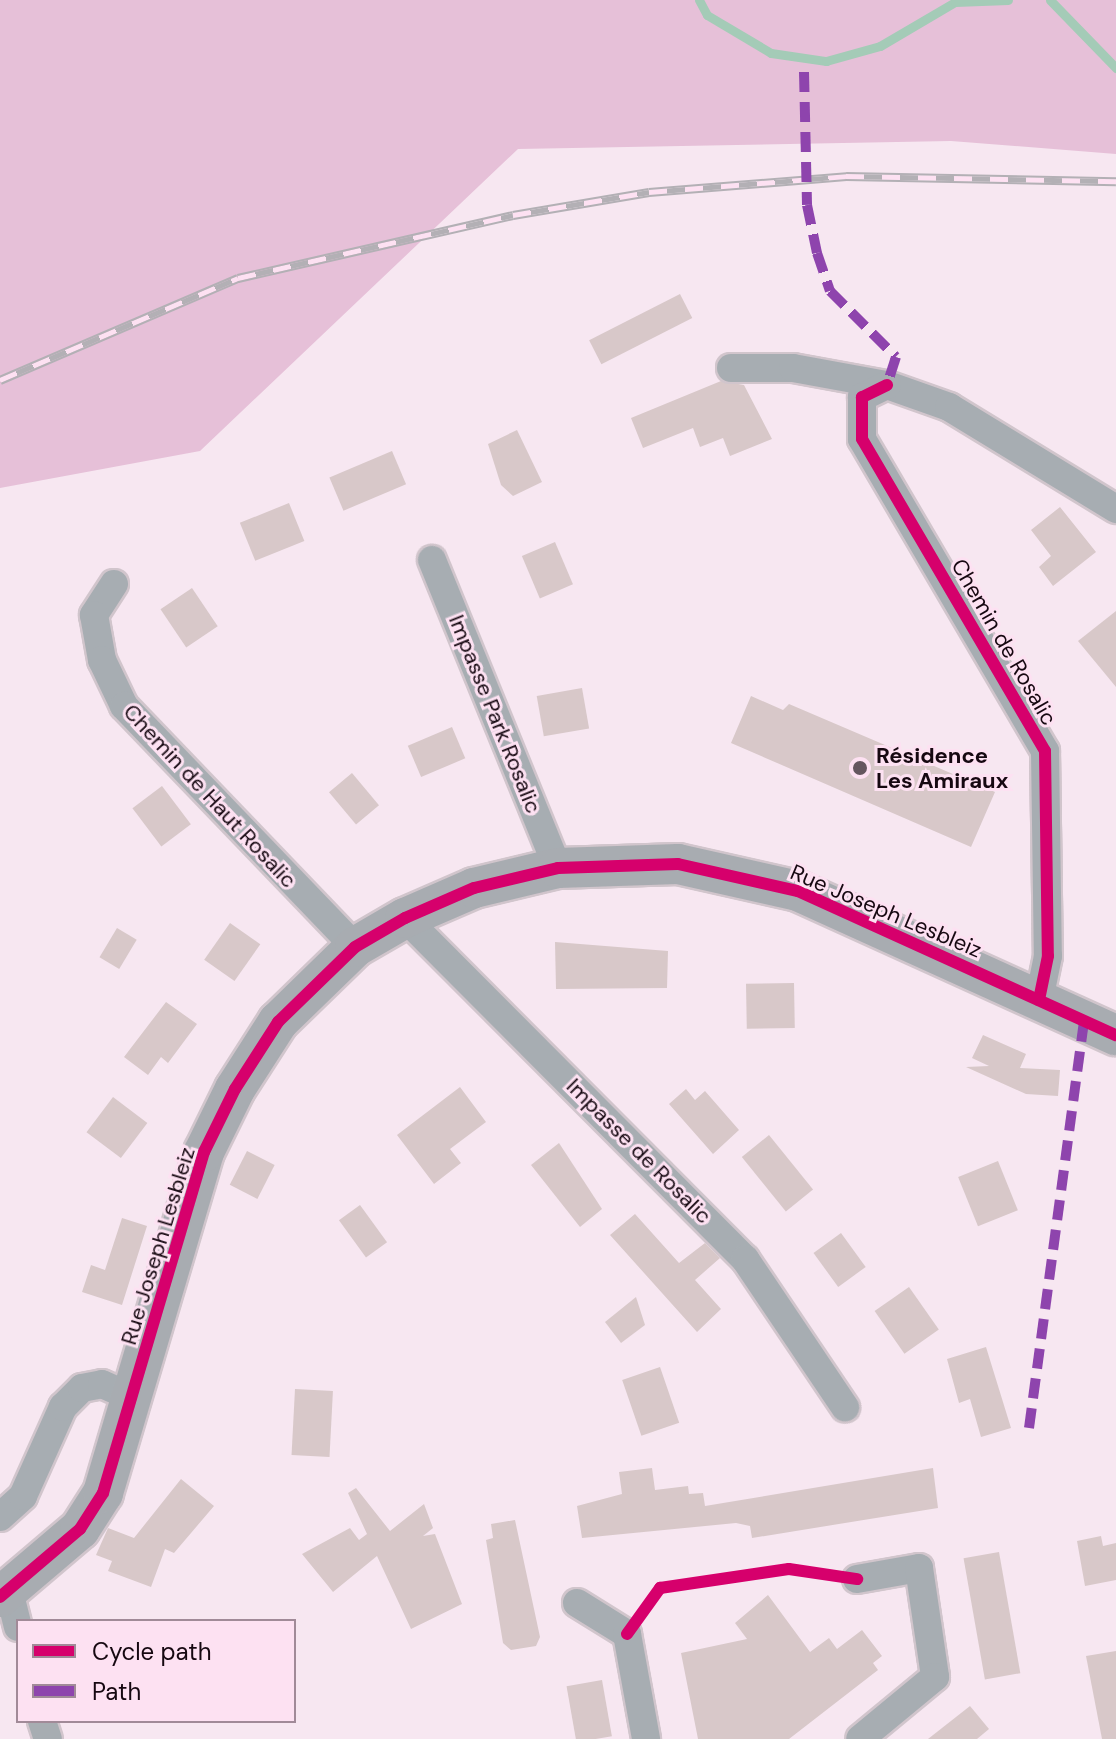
<!DOCTYPE html>
<meta charset="utf-8">
<style>
body{margin:0}
#map{position:relative;width:1116px;height:1739px;overflow:hidden;background:#f7e7f1;font-family:"DM Sans",sans-serif}
div>[style]{position:absolute}
[style*='--x']{left:calc(var(--x)*1px);top:calc(var(--y)*1px);width:calc(var(--w)*1px);rotate:calc(var(--a)*1deg)}
.forest>*{inset:0;background:#e6c0d8}
.stream>*{height:9px;margin:-4.5px;padding:0 4.5px;transform-origin:4.5px;border-radius:4.5px;background:#a4cbb7}
.building>*{inset:0;background:#d8c8c9;transform-origin:0 0}
.roads{filter:drop-shadow(2px 0 #d1c5cc) drop-shadow(-2px 0 #d1c5cc) drop-shadow(0 2px #d1c5cc) drop-shadow(0 -2px #d1c5cc)}
.minor>*{height:28px;margin:-14px;padding:0 14px;transform-origin:14px;border-radius:14px;background:#a7adb2}
.secondary>*{height:40px;margin:-20px;padding:0 20px;transform-origin:20px;border-radius:20px;background:#a8acb1}
.rail>*{height:9px;margin-top:-4.5px;transform-origin:0;background:repeating-linear-gradient(90deg,#fde1f2 0 18px,#b3b0b5 0 36px);box-sizing:border-box;border-block:2px solid #b3b0b5}
.quiet>*{height:10px;margin-top:-5px;transform-origin:0;background:repeating-linear-gradient(90deg,#8e44ad 0 20px,transparent 0 30px)}
.cycleway>*{height:12px;margin:-6px;padding:0 6px;transform-origin:6px;border-radius:6px;background:#d6006c}
.dots>*{width:22px;height:22px;translate:-50% -50%;box-sizing:border-box;border:4px solid #fde1f2;border-radius:50%}
span{translate:-50% -50%;white-space:nowrap;text-align:center;line-height:1.15;-webkit-text-stroke:6px #fde1f2;paint-order:stroke}
.street-label{font-size:22px;color:#160811}
.poi-label{font-size:22px;color:#160811;font-weight:700}
.left{translate:0 -50%;text-align:left}
.legend{position:absolute;left:16px;top:1619px;width:280px;height:104px;box-sizing:border-box;background:#fde1f2;border:2px solid #a18a98;margin:0;padding:10px 14px;list-style:none;font-size:24px;color:#160811}
.legend li{display:flex;align-items:center;gap:16px;height:40px}
.legend b{width:40px;border:2px solid #a18a98}
</style>
<div id="map">
<div class="forest">
<div style="clip-path:polygon(0 0,1116px 0,1116px 154px,951px 141px,518px 149px,200px 451px,0 488px)"></div>
</div>
<div class="stream">
<div style="--x:699;--y:0;--w:17;--a:62"></div>
<div style="--x:707;--y:15;--w:74;--a:30.7"></div>
<div style="--x:771;--y:53;--w:56;--a:8.3"></div>
<div style="--x:826;--y:61;--w:56;--a:-15.5"></div>
<div style="--x:880;--y:46;--w:87;--a:-30.4"></div>
<div style="--x:955;--y:2;--w:53;--a:-2.2"></div>
<div style="--x:1050;--y:0;--w:95;--a:45.9"></div>
</div>
<div class="building">
<div style="left:680px;top:294px;width:27px;height:102px;rotate:63deg"></div>
<div style="clip-path:polygon(721px 381px,744px 385px,772px 439px,730px 456px,723px 438px,700px 447px,693px 428px,643px 448px,631px 418px)"></div>
<div style="clip-path:polygon(517px 430px,542px 482px,513px 496px,501px 485px,488px 444px)"></div>
<div style="left:392px;top:451px;width:36px;height:68px;rotate:67deg"></div>
<div style="left:289px;top:503px;width:41px;height:53px;rotate:68deg"></div>
<div style="clip-path:polygon(1060px 507px,1096px 552px,1053px 586px,1039px 567px,1051px 556px,1031px 530px)"></div>
<div style="left:555px;top:542px;width:46px;height:36px;rotate:67deg"></div>
<div style="left:192px;top:588px;width:46px;height:38px;rotate:56deg"></div>
<div style="clip-path:polygon(1116px 611px,1116px 687px,1078px 641px)"></div>
<div style="left:582px;top:688px;width:41px;height:46px;rotate:80deg"></div>
<div style="clip-path:polygon(751px 696px,783px 710px,789px 704px,995px 792px,971px 847px,731px 743px)"></div>
<div style="left:452px;top:727px;width:34px;height:48px;rotate:67deg"></div>
<div style="left:352px;top:773px;width:42px;height:30px;rotate:50deg"></div>
<div style="left:162px;top:786px;width:48px;height:37px;rotate:53deg"></div>
<div style="left:230px;top:923px;width:37px;height:45px;rotate:35deg"></div>
<div style="left:117px;top:928px;width:23px;height:34px;rotate:31deg"></div>
<div style="clip-path:polygon(555px 942px,668px 951px,667px 988px,556px 989px)"></div>
<div style="left:794px;top:983px;width:45px;height:48px;rotate:89deg"></div>
<div style="clip-path:polygon(166px 1002px,197px 1024px,168px 1063px,161px 1057px,148px 1075px,124px 1057px)"></div>
<div style="clip-path:polygon(983px 1035px,1026px 1054px,1020px 1068px,1060px 1070px,1058px 1096px,1026px 1094px,966px 1067px,989px 1066px,972px 1058px)"></div>
<div style="clip-path:polygon(460px 1087px,486px 1122px,450px 1149px,461px 1163px,434px 1184px,397px 1135px)"></div>
<div style="clip-path:polygon(686px 1089px,695px 1100px,705px 1091px,739px 1130px,713px 1154px,669px 1104px)"></div>
<div style="left:113px;top:1097px;width:43px;height:44px;rotate:37deg"></div>
<div style="left:769px;top:1135px;width:70px;height:35px;rotate:51deg"></div>
<div style="clip-path:polygon(559px 1143px,602px 1209px,580px 1227px,531px 1165px)"></div>
<div style="left:247px;top:1151px;width:31px;height:38px;rotate:27deg"></div>
<div style="left:998px;top:1161px;width:53px;height:43px;rotate:68deg"></div>
<div style="left:360px;top:1205px;width:46px;height:26px;rotate:54deg"></div>
<div style="clip-path:polygon(635px 1214px,679px 1263px,705px 1243px,720px 1258px,695px 1280px,721px 1309px,697px 1332px,610px 1235px)"></div>
<div style="clip-path:polygon(122px 1218px,147px 1226px,122px 1305px,82px 1292px,91px 1265px,105px 1270px)"></div>
<div style="left:841px;top:1233px;width:42px;height:34px;rotate:54deg"></div>
<div style="left:909px;top:1287px;width:52px;height:42px;rotate:55deg"></div>
<div style="clip-path:polygon(636px 1297px,645px 1325px,621px 1343px,605px 1322px)"></div>
<div style="clip-path:polygon(986px 1347px,1011px 1428px,981px 1437px,970px 1399px,959px 1403px,947px 1359px)"></div>
<div style="left:660px;top:1367px;width:59px;height:40px;rotate:71deg"></div>
<div style="left:295px;top:1389px;width:38px;height:66px;rotate:3deg"></div>
<div style="clip-path:polygon(652px 1468px,655px 1490px,688px 1486px,689px 1494px,703px 1493px,705px 1506px,933px 1468px,938px 1508px,752px 1538px,750px 1526px,736px 1523px,582px 1538px,577px 1506px,622px 1494px,619px 1472px)"></div>
<div style="clip-path:polygon(181px 1479px,214px 1506px,174px 1553px,165px 1549px,151px 1587px,108px 1571px,112px 1561px,96px 1555px,108px 1528px,134px 1538px)"></div>
<div style="clip-path:polygon(356px 1488px,390px 1531px,424px 1504px,433px 1528px,423px 1536px,435px 1534px,462px 1604px,411px 1629px,377px 1556px,333px 1592px,302px 1554px,350px 1528px,359px 1540px,367px 1534px,348px 1493px)"></div>
<div style="clip-path:polygon(515px 1520px,540px 1637px,536px 1646px,511px 1650px,503px 1643px,486px 1540px,493px 1538px,491px 1524px)"></div>
<div style="clip-path:polygon(1101px 1536px,1103px 1546px,1116px 1543px,1116px 1580px,1085px 1586px,1077px 1541px)"></div>
<div style="left:999px;top:1552px;width:123px;height:36px;rotate:80deg"></div>
<div style="clip-path:polygon(768px 1595px,810px 1652px,829px 1638px,837px 1649px,862px 1630px,882px 1656px,873px 1663px,878px 1670px,789px 1739px,698px 1739px,681px 1653px,747px 1639px,735px 1623px)"></div>
<div style="clip-path:polygon(1116px 1651px,1116px 1739px,1102px 1739px,1086px 1656px)"></div>
<div style="left:602px;top:1680px;width:57px;height:36px;rotate:80deg"></div>
<div style="clip-path:polygon(970px 1706px,989px 1729px,977px 1739px,928px 1739px)"></div>
</div>
<div class="roads">
<div class="minor">
<div style="--x:731;--y:368;--w:62;--a:0"></div>
<div style="--x:793;--y:368;--w:96;--a:10.3"></div>
<div style="--x:887;--y:385;--w:66;--a:19.5"></div>
<div style="--x:949;--y:407;--w:196;--a:31.4"></div>
<div style="--x:887;--y:385;--w:28;--a:154"></div>
<div style="--x:862;--y:397;--w:42;--a:90"></div>
<div style="--x:862;--y:439;--w:362;--a:59.6"></div>
<div style="--x:1045;--y:751;--w:205;--a:89.2"></div>
<div style="--x:1048;--y:956;--w:45;--a:101.6"></div>
<div style="--x:432;--y:560;--w:333;--a:67.8"></div>
<div style="--x:114;--y:584;--w:37;--a:123"></div>
<div style="--x:94;--y:615;--w:46;--a:79.9"></div>
<div style="--x:102;--y:660;--w:51;--a:64.4"></div>
<div style="--x:124;--y:706;--w:334;--a:46.2"></div>
<div style="--x:405;--y:918;--w:482;--a:45.1"></div>
<div style="--x:745;--y:1259;--w:179;--a:56"></div>
<div style="--x:0;--y:1517;--w:31;--a:-42"></div>
<div style="--x:23;--y:1496;--w:98;--a:-65.8"></div>
<div style="--x:63;--y:1407;--w:27;--a:-45"></div>
<div style="--x:82;--y:1388;--w:20;--a:-11"></div>
<div style="--x:102;--y:1384;--w:35;--a:24"></div>
<div style="--x:857;--y:1579;--w:63;--a:-10.1"></div>
<div style="--x:919;--y:1568;--w:110;--a:81.6"></div>
<div style="--x:935;--y:1677;--w:97;--a:140.4"></div>
<div style="--x:9;--y:1591;--w:37;--a:76"></div>
<div style="--x:577;--y:1603;--w:59;--a:31.8"></div>
<div style="--x:627;--y:1634;--w:107;--a:79.7"></div>
<div style="--x:42;--y:1721;--w:19;--a:72"></div>
</div>
<div class="secondary">
<div style="--x:0;--y:1597;--w:105;--a:-40.4"></div>
<div style="--x:80;--y:1529;--w:43;--a:-57.4"></div>
<div style="--x:103;--y:1493;--w:356;--a:-73.5"></div>
<div style="--x:204;--y:1152;--w:70;--a:-63.8"></div>
<div style="--x:235;--y:1089;--w:80;--a:-57.3"></div>
<div style="--x:278;--y:1022;--w:107;--a:-44.2"></div>
<div style="--x:355;--y:947;--w:58;--a:-30.1"></div>
<div style="--x:405;--y:918;--w:75;--a:-23.5"></div>
<div style="--x:474;--y:888;--w:86;--a:-13.4"></div>
<div style="--x:558;--y:868;--w:120;--a:-1.9"></div>
<div style="--x:678;--y:864;--w:123;--a:12.7"></div>
<div style="--x:798;--y:891;--w:349;--a:24.4"></div>
</div>
</div>
<div class="rail">
<div style="--x:0;--y:380;--w:259;--a:-23.2"></div>
<div style="--x:238;--y:278;--w:282;--a:-12.9"></div>
<div style="--x:513;--y:215;--w:138;--a:-9.6"></div>
<div style="--x:649;--y:192;--w:198;--a:-4.6"></div>
<div style="--x:846;--y:176;--w:270;--a:1.1"></div>
</div>
<div class="quiet">
<div style="--x:804;--y:72;--w:133;--a:88.7"></div>
<div style="--x:807;--y:205;--w:49;--a:78.2"></div>
<div style="--x:817;--y:253;--w:40;--a:71.1"></div>
<div style="--x:830;--y:291;--w:93;--a:45"></div>
<div style="--x:896;--y:357;--w:29;--a:108"></div>
<div style="--x:1029;--y:1428;--w:412;--a:-82.3"></div>
</div>
<div class="cycleway">
<div style="--x:887;--y:385;--w:28;--a:154"></div>
<div style="--x:862;--y:397;--w:42;--a:90"></div>
<div style="--x:862;--y:439;--w:362;--a:59.6"></div>
<div style="--x:1045;--y:751;--w:205;--a:89.2"></div>
<div style="--x:1048;--y:956;--w:45;--a:101.6"></div>
<div style="--x:0;--y:1597;--w:105;--a:-40.4"></div>
<div style="--x:80;--y:1529;--w:43;--a:-57.4"></div>
<div style="--x:103;--y:1493;--w:356;--a:-73.5"></div>
<div style="--x:204;--y:1152;--w:70;--a:-63.8"></div>
<div style="--x:235;--y:1089;--w:80;--a:-57.3"></div>
<div style="--x:278;--y:1022;--w:107;--a:-44.2"></div>
<div style="--x:355;--y:947;--w:58;--a:-30.1"></div>
<div style="--x:405;--y:918;--w:75;--a:-23.5"></div>
<div style="--x:474;--y:888;--w:86;--a:-13.4"></div>
<div style="--x:558;--y:868;--w:120;--a:-1.9"></div>
<div style="--x:678;--y:864;--w:123;--a:12.7"></div>
<div style="--x:798;--y:891;--w:349;--a:24.4"></div>
<div style="--x:627;--y:1634;--w:57;--a:-54.3"></div>
<div style="--x:660;--y:1588;--w:130;--a:-8.4"></div>
<div style="--x:789;--y:1569;--w:69;--a:8.4"></div>
</div>
<div class="dots">
<div style="left:860px;top:768px;background:#65565f"></div>
</div>
<div class="street-label">
<span style="left:1004px;top:642px;rotate:60deg">Chemin de Rosalic</span>
<span style="left:495px;top:714px;rotate:68deg">Impasse Park Rosalic</span>
<span style="left:210px;top:796px;rotate:47deg">Chemin de Haut Rosalic</span>
<span style="left:886px;top:911px;rotate:23deg">Rue Joseph Lesbleiz</span>
<span style="left:639px;top:1151px;rotate:45deg">Impasse de Rosalic</span>
<span style="left:158px;top:1246px;rotate:-73deg">Rue Joseph Lesbleiz</span>
</div>
<div class="poi-label">
<span class="left" style="left:876px;top:768px">Résidence<br>Les Amiraux</span>
</div>
<ul class="legend">
<li><b style="height:10px;background:#d6006c"></b>Cycle path</li>
<li><b style="height:10px;background:#8e44ad"></b>Path</li>
</ul>
</div>
